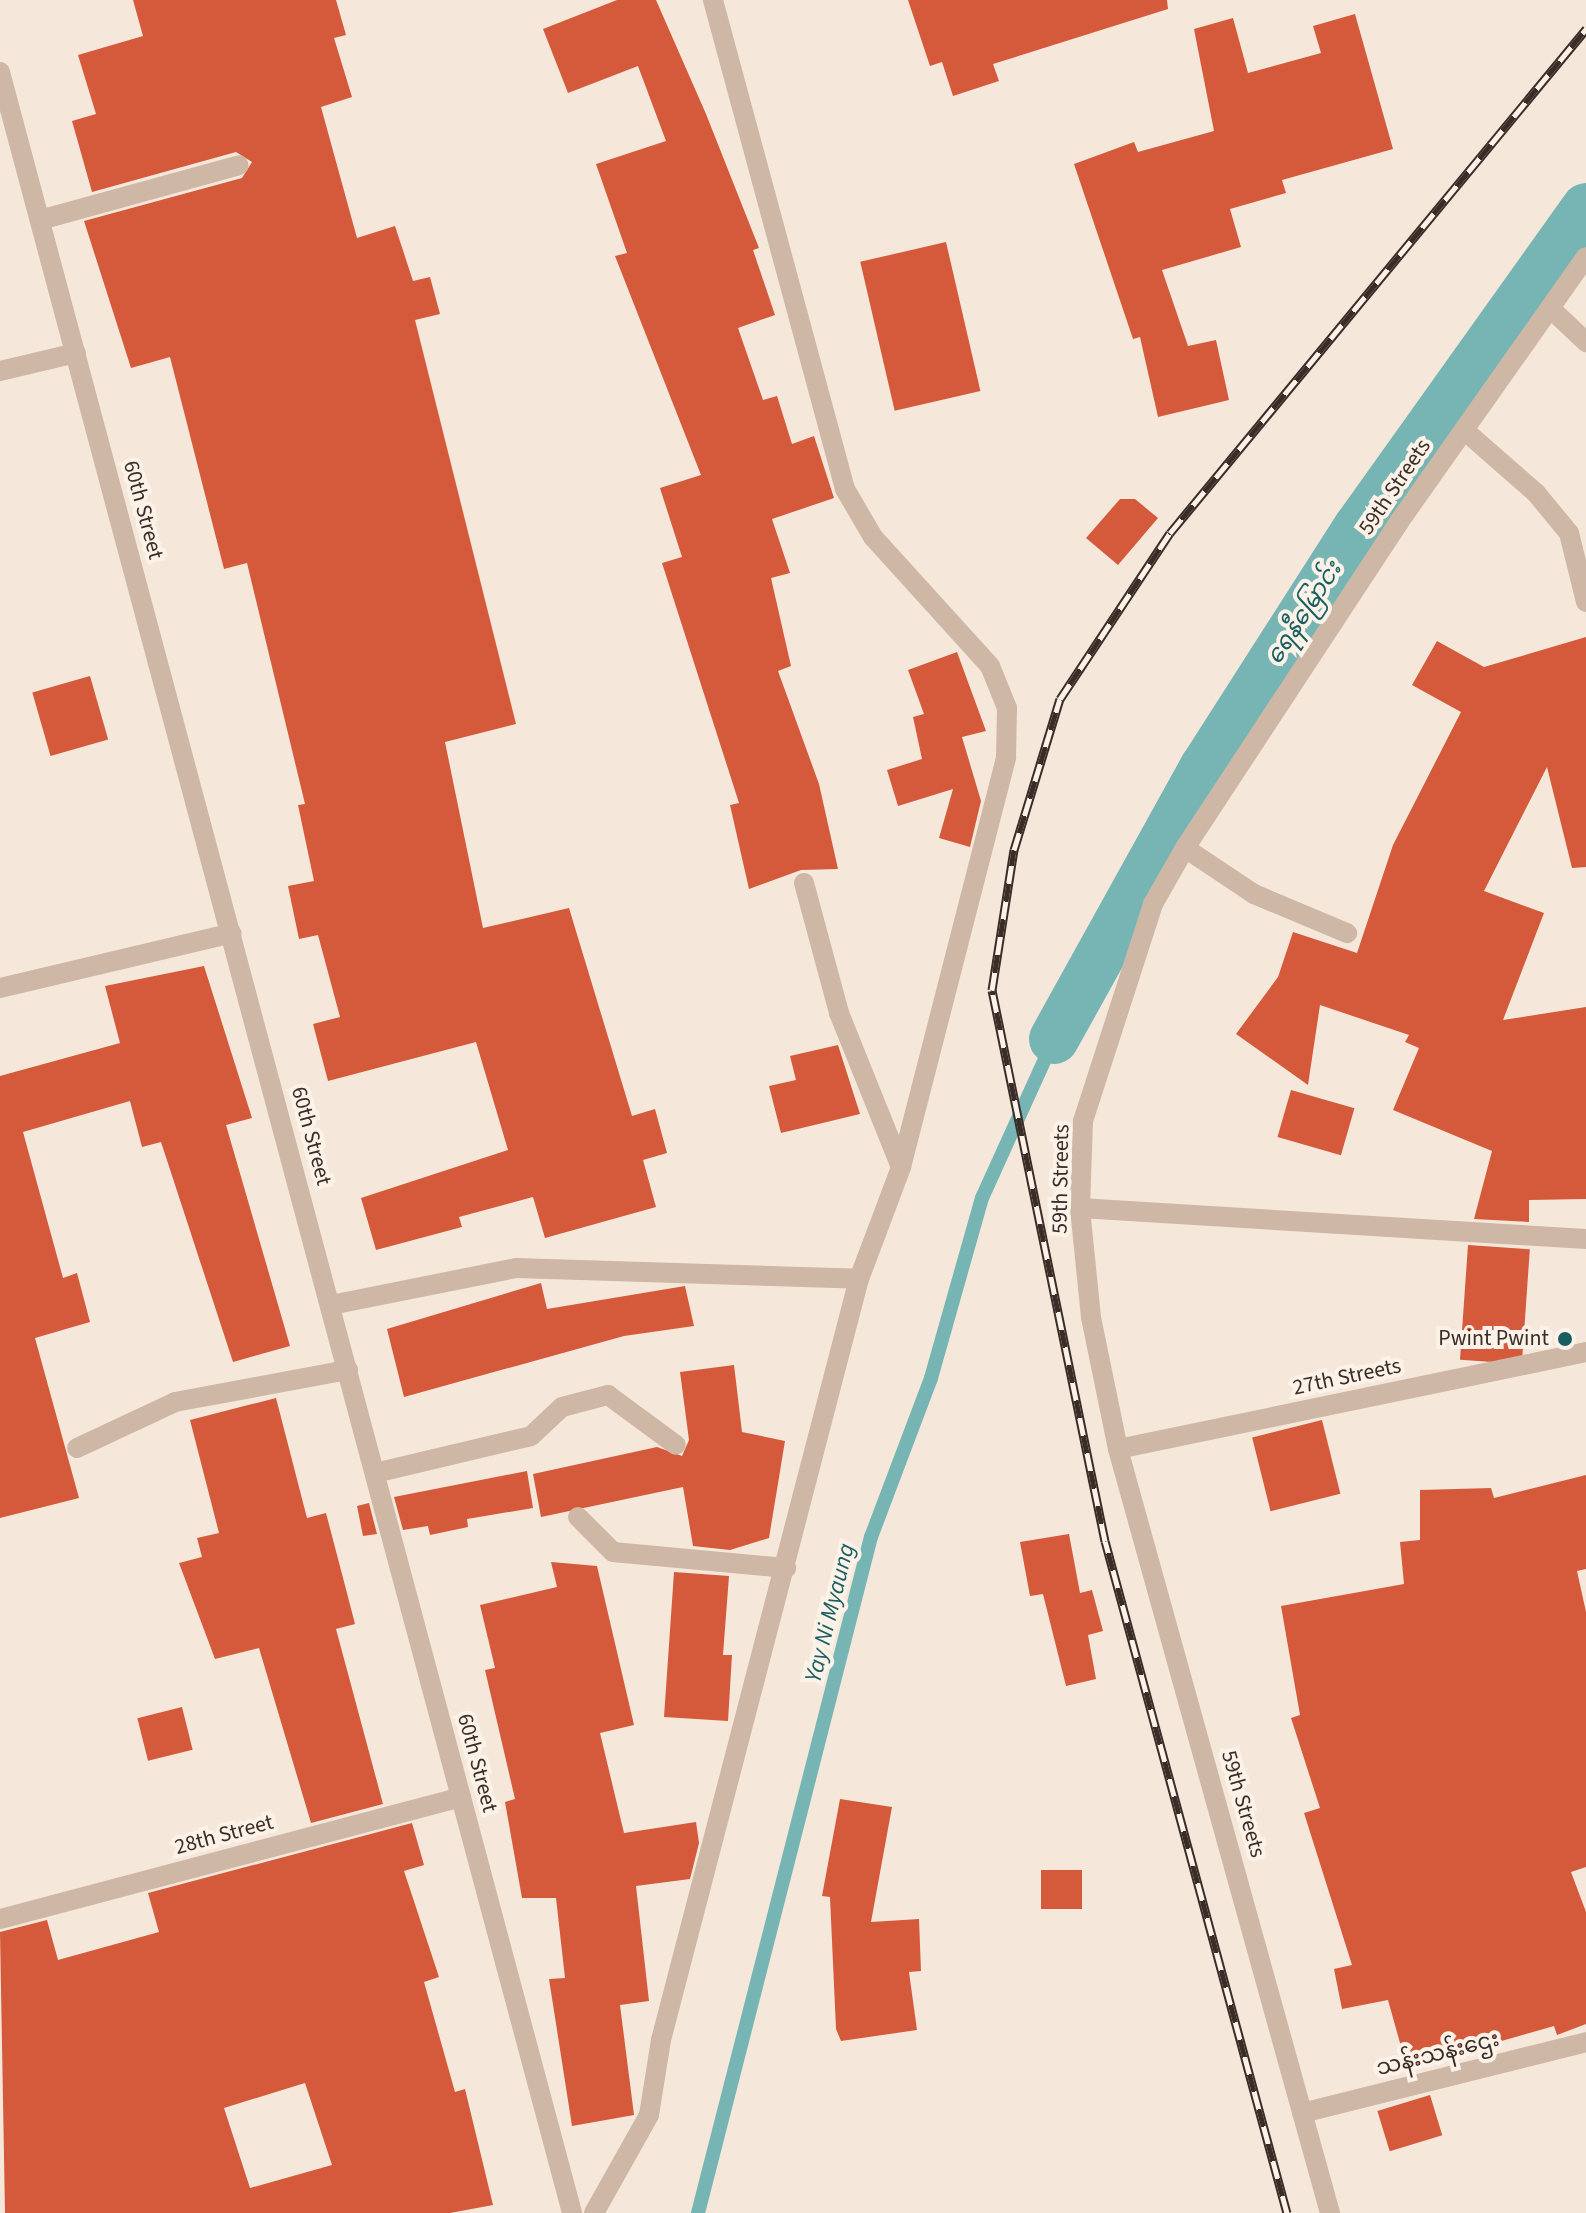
<!DOCTYPE html>
<meta charset="utf-8">
<style>
body{margin:0}
#map{position:relative;width:1586px;height:2213px;overflow:hidden;background:#f5e8db;font-family:"Source Sans 3","Noto Sans Myanmar",sans-serif}
div>[style]{position:absolute}
[style*='--x']{left:calc(var(--x)*1px);top:calc(var(--y)*1px);width:calc(var(--w)*1px);rotate:calc(var(--a)*1deg)}
.stream>*{height:14px;margin:-7px;padding:0 7px;transform-origin:7px;border-radius:7px;background:#77b5b5}
.canal>*{height:50px;margin:-25px;padding:0 25px;transform-origin:25px;border-radius:25px;background:#77b5b5}
.building>*{inset:0;background:#d45a3b;transform-origin:0 0}
.minor>*{height:20px;margin:-10px;padding:0 10px;transform-origin:10px;border-radius:10px;background:#cfb7a6}
.rail>*{height:9px;margin-top:-4.5px;transform-origin:0;background:repeating-linear-gradient(90deg,#fcf2e8 0 18px,#3a2c27 0 36px);box-sizing:border-box;border-block:2px solid #3a2c27}
.dots>*{width:22px;height:22px;translate:-50% -50%;box-sizing:border-box;border:4px solid #fcf2e8;border-radius:50%}
span{translate:-50% -50%;white-space:nowrap;text-align:center;line-height:1.15;-webkit-text-stroke:8px #fcf2e8;paint-order:stroke}
.street-label{font-size:22px;color:#3a2c27}
.poi-label{font-size:22px;color:#3a2c27}
.right{translate:-100% -50%;text-align:right}
.water-label{font-size:24px;color:#185e60;font-style:italic}
</style>
<div id="map">
<div class="stream">
<div style="--x:698;--y:2213;--w:698;--a:-75.65"></div>
<div style="--x:871;--y:1537;--w:170;--a:-69.3"></div>
<div style="--x:931;--y:1378;--w:187;--a:-74.2"></div>
<div style="--x:982;--y:1198;--w:175;--a:-65.6"></div>
</div>
<div class="canal">
<div style="--x:1054;--y:1039;--w:311;--a:-61"></div>
<div style="--x:1205;--y:767;--w:284;--a:-57.4"></div>
<div style="--x:1358;--y:528;--w:393;--a:-54.5"></div>
</div>
<div class="building">
<div style="clip-path:polygon(133px 0,336px 0,346px 35px,334px 38px,352px 97px,321px 107px,357px 238px,395px 226px,413px 281px,430px 277px,440px 314px,415px 320px,516px 724px,445px 742px,483px 928px,569px 908px,632px 1116px,655px 1109px,667px 1153px,643px 1160px,656px 1207px,545px 1238px,533px 1197px,459px 1217px,462px 1227px,376px 1250px,361px 1198px,508px 1150px,476px 1042px,328px 1081px,313px 1024px,340px 1017px,318px 935px,299px 939px,288px 886px,314px 881px,298px 805px,305px 804px,247px 563px,224px 569px,170px 357px,131px 368px,84px 221px,242px 178px,252px 162px,236px 152px,92px 192px,72px 121px,96px 114px,78px 55px,143px 36px)"></div>
<div style="clip-path:polygon(617px 0,656px 0,706px 114px,759px 248px,753px 250px,775px 315px,738px 328px,763px 400px,777px 396px,792px 444px,814px 436px,834px 498px,772px 519px,790px 573px,771px 578px,791px 666px,778px 671px,819px 784px,838px 869px,801px 870px,749px 889px,730px 805px,739px 803px,662px 563px,682px 557px,660px 488px,701px 475px,615px 256px,627px 253px,596px 164px,666px 141px,638px 66px,568px 93px,543px 29px)"></div>
<div style="clip-path:polygon(908px 0,1167px 0,1168px 9px,993px 64px,999px 81px,953px 96px,942px 62px,930px 66px)"></div>
<div style="clip-path:polygon(1355px 14px,1393px 149px,1282px 180px,1286px 193px,1230px 209px,1241px 247px,1162px 270px,1188px 346px,1216px 340px,1229px 400px,1158px 417px,1140px 337px,1133px 339px,1074px 164px,1134px 142px,1138px 152px,1214px 131px,1194px 29px,1233px 18px,1248px 73px,1321px 53px,1313px 26px)"></div>
<div style="left:946px;top:242px;width:153px;height:88px;rotate:77deg"></div>
<div style="clip-path:polygon(1120px 499px,1135px 499px,1158px 518px,1118px 565px,1086px 538px)"></div>
<div style="clip-path:polygon(1586px 637px,1586px 867px,1572px 868px,1547px 767px,1484px 891px,1544px 913px,1503px 1020px,1586px 1007px,1586px 1199px,1529px 1200px,1529px 1222px,1474px 1219px,1492px 1151px,1393px 1110px,1419px 1048px,1405px 1042px,1409px 1035px,1320px 1005px,1308px 1085px,1236px 1034px,1278px 977px,1293px 932px,1357px 953px,1393px 845px,1461px 712px,1412px 685px,1437px 641px,1484px 667px)"></div>
<div style="clip-path:polygon(957px 652px,986px 731px,962px 737px,981px 801px,970px 847px,939px 838px,953px 789px,898px 806px,887px 770px,922px 759px,913px 717px,924px 714px,908px 670px)"></div>
<div style="left:90px;top:676px;width:66px;height:60px;rotate:74deg"></div>
<div style="clip-path:polygon(204px 966px,252px 1118px,226px 1125px,290px 1346px,233px 1362px,161px 1142px,142px 1147px,130px 1101px,23px 1132px,63px 1278px,77px 1273px,90px 1322px,35px 1338px,79px 1498px,0 1518px,0 1076px,120px 1043px,105px 986px)"></div>
<div style="clip-path:polygon(838px 1045px,860px 1114px,781px 1133px,769px 1086px,796px 1080px,790px 1056px)"></div>
<div style="left:1291px;top:1090px;width:66px;height:49px;rotate:16deg"></div>
<div style="left:1468px;top:1245px;width:62px;height:115px;rotate:4deg"></div>
<div style="clip-path:polygon(541px 1283px,547px 1309px,685px 1286px,694px 1326px,624px 1336px,404px 1397px,387px 1329px)"></div>
<div style="clip-path:polygon(734px 1365px,742px 1432px,785px 1441px,769px 1538px,730px 1550px,693px 1546px,683px 1487px,541px 1517px,533px 1474px,657px 1447px,682px 1456px,689px 1440px,680px 1372px)"></div>
<div style="clip-path:polygon(276px 1398px,307px 1518px,326px 1513px,342px 1574px,355px 1624px,336px 1629px,383px 1804px,311px 1823px,259px 1648px,215px 1659px,179px 1563px,202px 1557px,197px 1538px,219px 1533px,190px 1420px)"></div>
<div style="left:1322px;top:1420px;width:76px;height:72px;rotate:76deg"></div>
<div style="clip-path:polygon(527px 1471px,533px 1508px,467px 1519px,468px 1527px,430px 1535px,428px 1526px,403px 1530px,394px 1497px)"></div>
<div style="clip-path:polygon(1586px 1475px,1586px 1569px,1577px 1571px,1586px 1612px,1586px 1867px,1571px 1872px,1586px 1912px,1586px 2024px,1557px 2035px,1554px 2026px,1407px 2068px,1388px 2000px,1342px 2009px,1334px 1969px,1352px 1965px,1304px 1813px,1320px 1808px,1291px 1718px,1300px 1715px,1281px 1606px,1404px 1584px,1400px 1542px,1420px 1540px,1420px 1490px,1491px 1488px,1494px 1498px)"></div>
<div style="clip-path:polygon(369px 1503px,377px 1534px,363px 1536px,357px 1506px)"></div>
<div style="clip-path:polygon(1069px 1534px,1080px 1593px,1092px 1590px,1103px 1631px,1088px 1635px,1096px 1679px,1066px 1686px,1043px 1594px,1030px 1596px,1020px 1542px)"></div>
<div style="clip-path:polygon(551px 1562px,597px 1566px,634px 1725px,600px 1733px,624px 1833px,696px 1822px,699px 1843px,690px 1879px,636px 1886px,649px 2001px,620px 2005px,634px 2115px,572px 2126px,549px 1979px,565px 1978px,556px 1898px,522px 1898px,505px 1802px,515px 1799px,485px 1670px,495px 1668px,480px 1605px,557px 1587px)"></div>
<div style="clip-path:polygon(674px 1572px,729px 1576px,723px 1655px,732px 1655px,728px 1721px,664px 1717px)"></div>
<div style="left:182px;top:1707px;width:44px;height:46px;rotate:76deg"></div>
<div style="clip-path:polygon(840px 1799px,892px 1807px,871px 1922px,919px 1919px,921px 1971px,909px 1972px,917px 2030px,841px 2041px,836px 2029px,830px 1897px,822px 1896px)"></div>
<div style="clip-path:polygon(evenodd,412px 1823px,424px 1865px,404px 1871px,439px 1977px,424px 1982px,455px 2092px,465px 2089px,493px 2205px,450px 2213px,5px 2213px,0 1932px,47px 1920px,58px 1960px,159px 1932px,148px 1893px,412px 1823px,305px 2083px,332px 2165px,250px 2188px,224px 2108px,305px 2083px)"></div>
<div style="left:1082px;top:1870px;width:39px;height:41px;rotate:90deg"></div>
<div style="left:1430px;top:2095px;width:42px;height:55px;rotate:73deg"></div>
</div>
<div class="minor">
<div style="--x:0;--y:72;--w:2216;--a:75.04"></div>
<div style="--x:40;--y:220;--w:206;--a:-15.4"></div>
<div style="--x:1550;--y:308;--w:50;--a:43.4"></div>
<div style="--x:0;--y:371;--w:78;--a:-13.3"></div>
<div style="--x:1464;--y:430;--w:96;--a:41.2"></div>
<div style="--x:1536;--y:493;--w:52;--a:50.5"></div>
<div style="--x:1569;--y:533;--w:71;--a:76.2"></div>
<div style="--x:1185;--y:848;--w:83;--a:33.7"></div>
<div style="--x:1254;--y:894;--w:101;--a:22.8"></div>
<div style="--x:804;--y:883;--w:135;--a:74.9"></div>
<div style="--x:839;--y:1013;--w:166;--a:68.1"></div>
<div style="--x:0;--y:988;--w:238;--a:-13.3"></div>
<div style="--x:1080;--y:1208;--w:507;--a:3.51"></div>
<div style="--x:331;--y:1305;--w:189;--a:-11.3"></div>
<div style="--x:516;--y:1268;--w:343;--a:1.8"></div>
<div style="--x:77;--y:1448;--w:108;--a:-25.1"></div>
<div style="--x:175;--y:1402;--w:176;--a:-10.5"></div>
<div style="--x:1118;--y:1449;--w:478;--a:-11.7"></div>
<div style="--x:375;--y:1473;--w:160;--a:-13.3"></div>
<div style="--x:531;--y:1436;--w:42;--a:-43.1"></div>
<div style="--x:562;--y:1407;--w:48;--a:-14.6"></div>
<div style="--x:608;--y:1395;--w:84;--a:36.3"></div>
<div style="--x:578;--y:1517;--w:49;--a:45"></div>
<div style="--x:613;--y:1552;--w:174;--a:5.3"></div>
<div style="--x:0;--y:1919;--w:477;--a:-14.8"></div>
<div style="--x:1302;--y:2113;--w:293;--a:-14"></div>
<div style="--x:594;--y:2213;--w:112;--a:-60.7"></div>
<div style="--x:649;--y:2115;--w:76;--a:-80.9"></div>
<div style="--x:661;--y:2040;--w:786;--a:-75.42"></div>
<div style="--x:859;--y:1279;--w:120;--a:-69.4"></div>
<div style="--x:901;--y:1167;--w:423;--a:-75.6"></div>
<div style="--x:1006;--y:757;--w:49;--a:-88.8"></div>
<div style="--x:1007;--y:708;--w:45;--a:-112"></div>
<div style="--x:990;--y:666;--w:174;--a:-132.2"></div>
<div style="--x:873;--y:537;--w:56;--a:-120.3"></div>
<div style="--x:845;--y:489;--w:507;--a:-105.11"></div>
<div style="--x:1330;--y:2213;--w:793;--a:-105.51"></div>
<div style="--x:1118;--y:1449;--w:135;--a:-101.6"></div>
<div style="--x:1091;--y:1317;--w:110;--a:-95.8"></div>
<div style="--x:1080;--y:1208;--w:87;--a:-88"></div>
<div style="--x:1083;--y:1121;--w:228;--a:-72.1"></div>
<div style="--x:1153;--y:904;--w:64;--a:-60.3"></div>
<div style="--x:1185;--y:848;--w:390;--a:-56.7"></div>
<div style="--x:1399;--y:522;--w:324;--a:-54.8"></div>
</div>
<div class="rail">
<div style="--x:1287;--y:2213;--w:696;--a:-105.15"></div>
<div style="--x:1105;--y:1541;--w:562;--a:-101.59"></div>
<div style="--x:992;--y:990;--w:142;--a:-81.1"></div>
<div style="--x:1014;--y:850;--w:158;--a:-73.1"></div>
<div style="--x:1060;--y:699;--w:199;--a:-56.5"></div>
<div style="--x:1170;--y:533;--w:654;--a:-50.46"></div>
</div>
<div class="dots">
<div style="left:1565px;top:1339px;background:#185e60"></div>
</div>
<div class="street-label">
<span style="left:1395px;top:487px;rotate:-56deg">59th Streets</span>
<span style="left:143px;top:510px;rotate:75deg">60th Street</span>
<span style="left:311px;top:1136px;rotate:75deg">60th Street</span>
<span style="left:1061px;top:1179px;rotate:-89deg">59th Streets</span>
<span style="left:1347px;top:1377px;rotate:-12deg">27th Streets</span>
<span style="left:477px;top:1763px;rotate:75deg">60th Street</span>
<span style="left:1243px;top:1804px;rotate:74deg">59th Streets</span>
<span style="left:224px;top:1835px;rotate:-15deg">28th Street</span>
<span style="left:1438px;top:2054px;rotate:-14deg">သန်းသန်းဌေး</span>
</div>
<div class="poi-label">
<span class="right" style="left:1549px;top:1339px">Pwint Pwint</span>
</div>
<div class="water-label">
<span style="left:1304px;top:613px;rotate:-57deg">ရေနီမြောင်း</span>
<span style="left:830px;top:1613px;rotate:-76deg">Yay Ni Myaung</span>
</div>
</div>
